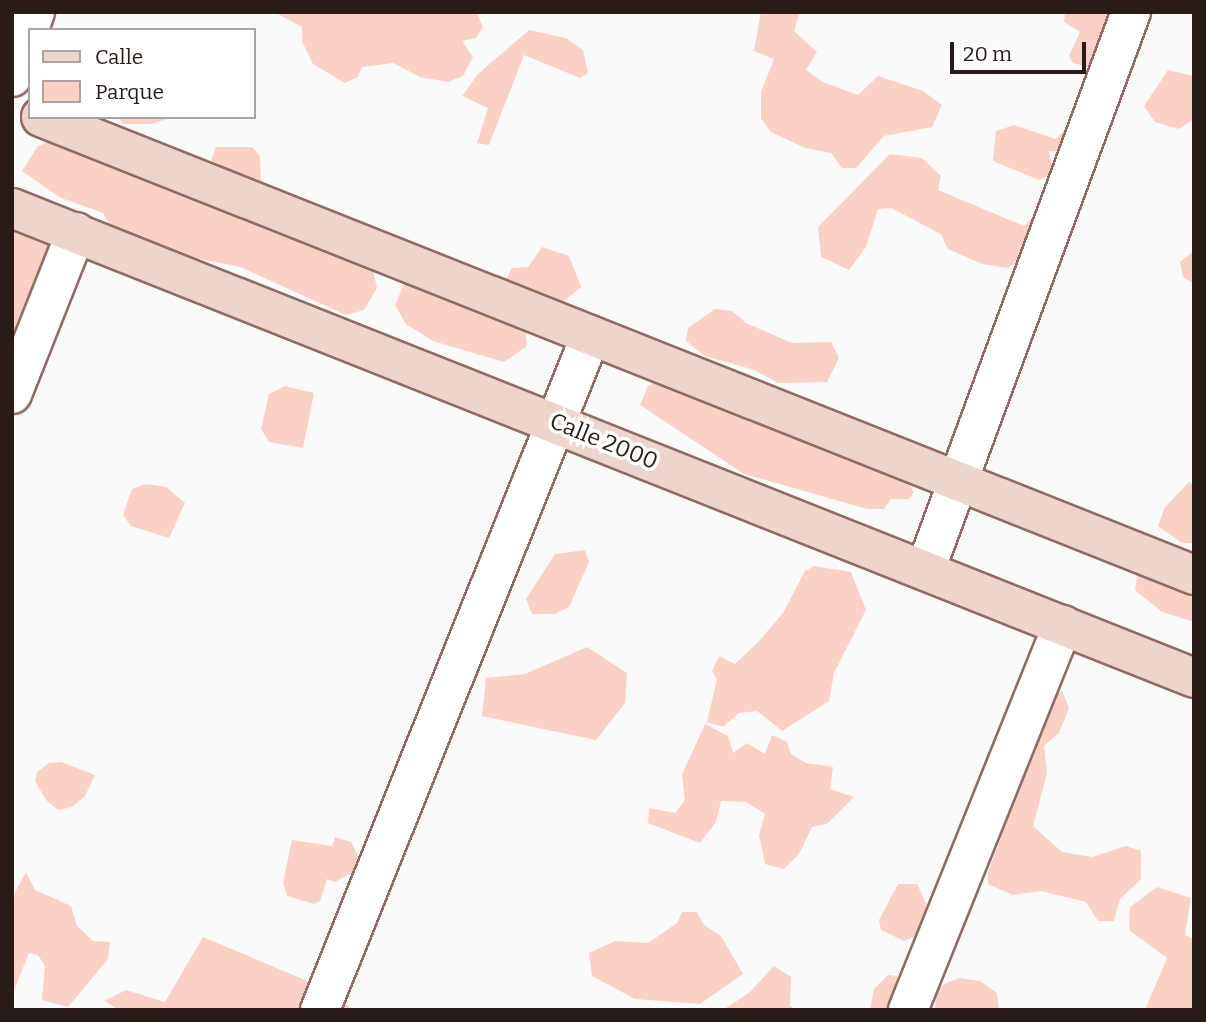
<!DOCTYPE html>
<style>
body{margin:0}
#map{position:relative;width:1206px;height:1022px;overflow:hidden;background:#fafafa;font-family:Bitter,serif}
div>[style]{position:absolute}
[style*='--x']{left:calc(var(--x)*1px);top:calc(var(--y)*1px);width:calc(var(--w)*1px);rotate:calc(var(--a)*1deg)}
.green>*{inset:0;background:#fbd1c6}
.roads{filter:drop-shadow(2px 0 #8f6c63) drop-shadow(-2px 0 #8f6c63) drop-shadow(0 2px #8f6c63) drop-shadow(0 -2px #8f6c63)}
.street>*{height:38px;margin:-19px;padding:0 19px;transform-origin:19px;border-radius:19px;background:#fff}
.secondary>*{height:38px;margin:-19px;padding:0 19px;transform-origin:19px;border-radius:19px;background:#edd4cd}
span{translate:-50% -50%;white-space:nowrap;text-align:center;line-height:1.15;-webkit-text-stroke:7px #fff;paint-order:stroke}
.street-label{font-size:23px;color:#291b17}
.frame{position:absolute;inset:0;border:14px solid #291b17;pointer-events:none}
.legend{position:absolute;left:28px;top:28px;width:228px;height:91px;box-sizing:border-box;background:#fff;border:2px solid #a9a4a2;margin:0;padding:9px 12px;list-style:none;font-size:21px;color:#291b17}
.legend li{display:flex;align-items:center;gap:14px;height:35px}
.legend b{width:35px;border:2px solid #a9a4a2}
.scale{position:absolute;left:950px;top:42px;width:136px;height:32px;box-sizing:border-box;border:4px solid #291b17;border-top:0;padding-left:9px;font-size:21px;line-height:24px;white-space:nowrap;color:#291b17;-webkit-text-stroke:5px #fff;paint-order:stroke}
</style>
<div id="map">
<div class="green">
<div style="clip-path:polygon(274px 12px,476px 12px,483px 27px,476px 38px,462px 41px,473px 57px,463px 76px,448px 82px,420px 77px,393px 63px,362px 67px,358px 77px,345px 83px,313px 64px,302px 41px,302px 27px)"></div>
<div style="clip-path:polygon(761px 12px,800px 12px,794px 31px,817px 52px,806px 70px,823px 82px,858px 95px,878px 76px,923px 91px,942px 105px,932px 127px,884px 136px,856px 168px,842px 168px,831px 153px,805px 148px,771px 132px,761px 119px,761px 92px,774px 59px,754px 51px)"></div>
<div style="clip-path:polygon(1065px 12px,1113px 12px,1099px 70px,1073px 63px,1069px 56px,1080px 32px,1064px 22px)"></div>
<div style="clip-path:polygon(529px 30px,566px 38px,583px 50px,588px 73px,580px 78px,524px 55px,489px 145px,477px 143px,488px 108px,462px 96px,478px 74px)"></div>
<div style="clip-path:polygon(1168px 70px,1194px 76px,1194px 119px,1179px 129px,1155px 122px,1144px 106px)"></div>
<div style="clip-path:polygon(118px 117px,174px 117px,151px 124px,122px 124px)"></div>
<div style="clip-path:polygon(1014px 125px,1056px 139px,1065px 129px,1072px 136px,1062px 152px,1049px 151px,1052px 165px,1048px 176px,1039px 180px,993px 161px,996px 131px)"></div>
<div style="clip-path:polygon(61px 137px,205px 164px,211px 161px,216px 147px,252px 147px,260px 156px,261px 185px,370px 256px,377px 288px,364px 310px,346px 315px,240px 267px,121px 243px,103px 213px,61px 198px,22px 171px,38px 146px)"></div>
<div style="clip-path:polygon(890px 154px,922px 158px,941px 176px,938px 190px,1024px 226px,1032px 218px,1046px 215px,1034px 248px,1008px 268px,982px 264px,948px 249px,941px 234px,891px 208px,878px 209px,866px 247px,849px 270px,821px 257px,818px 227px)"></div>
<div style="clip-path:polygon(23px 227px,51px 230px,55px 266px,26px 334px,12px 334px,12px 231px)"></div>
<div style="clip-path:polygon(542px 247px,569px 256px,581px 287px,563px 302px,505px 281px,512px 268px,528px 267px)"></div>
<div style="clip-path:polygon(1194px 251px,1194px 284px,1183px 277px,1180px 262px)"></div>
<div style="clip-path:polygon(419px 278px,524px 322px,527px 346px,504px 362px,433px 341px,406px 324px,395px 305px,404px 284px)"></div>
<div style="clip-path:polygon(715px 309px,732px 311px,746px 323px,792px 343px,831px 342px,839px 358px,827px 382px,778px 383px,754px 370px,705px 356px,686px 341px,688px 328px)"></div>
<div style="clip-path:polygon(657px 381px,898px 465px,914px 492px,909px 499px,891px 499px,884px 509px,867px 509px,744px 474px,640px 405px,648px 386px)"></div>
<div style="clip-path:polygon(285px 386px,314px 393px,303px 448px,269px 442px,261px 429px,269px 394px)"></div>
<div style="clip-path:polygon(1189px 482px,1194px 485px,1192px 543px,1182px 543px,1158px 526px,1165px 507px)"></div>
<div style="clip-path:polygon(146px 484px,166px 487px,185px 503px,169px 538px,131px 526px,123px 515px,132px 489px)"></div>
<div style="clip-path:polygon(585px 550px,589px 562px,569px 607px,555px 614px,532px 614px,526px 599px,555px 554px)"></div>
<div style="clip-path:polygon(814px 566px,851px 572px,866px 610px,834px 673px,829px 701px,782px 731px,757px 711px,739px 713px,723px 727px,707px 722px,717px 679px,712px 671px,719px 656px,735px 664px,759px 641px,783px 613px,805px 571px)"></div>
<div style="clip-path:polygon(1138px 572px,1194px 581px,1194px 622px,1162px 612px,1135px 590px)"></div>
<div style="clip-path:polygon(587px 647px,627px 673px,625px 703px,596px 740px,482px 716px,486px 678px,525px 674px)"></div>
<div style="clip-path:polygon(1062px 691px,1069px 708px,1059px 733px,1044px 746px,1047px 773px,1033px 826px,1062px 852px,1092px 857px,1126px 846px,1141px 851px,1141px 879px,1120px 899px,1114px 921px,1098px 921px,1086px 902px,1041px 891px,1013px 895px,988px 884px,988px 872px,1001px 838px,1001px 803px,1035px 706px)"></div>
<div style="clip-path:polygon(705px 724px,728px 736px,733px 753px,747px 743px,765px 754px,772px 735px,787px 742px,791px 754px,806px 763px,833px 767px,830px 789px,854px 797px,827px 824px,812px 827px,799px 854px,784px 869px,765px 864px,759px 835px,765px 814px,746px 802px,721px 801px,716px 822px,700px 843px,648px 823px,649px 808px,675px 813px,685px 800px,682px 775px)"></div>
<div style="clip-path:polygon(61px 762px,95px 775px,85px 796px,72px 807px,58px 810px,46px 800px,35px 781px,37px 772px,49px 763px)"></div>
<div style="clip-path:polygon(335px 837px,351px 842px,363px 866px,335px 882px,327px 879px,320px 901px,314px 904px,287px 896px,283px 883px,292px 840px,332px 846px)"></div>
<div style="clip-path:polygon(26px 872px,35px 890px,71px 906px,77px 926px,93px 941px,110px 942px,108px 959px,68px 1007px,42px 1000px,45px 966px,38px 955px,29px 953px,12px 995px,12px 914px,15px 892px)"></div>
<div style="clip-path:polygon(898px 884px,917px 884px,928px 907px,921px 934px,904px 941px,881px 930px,879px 920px)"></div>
<div style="clip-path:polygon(1157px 887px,1191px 898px,1185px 935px,1194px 939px,1194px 1010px,1145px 1010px,1167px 958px,1129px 930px,1130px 907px)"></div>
<div style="clip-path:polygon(682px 912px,697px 912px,704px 925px,721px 936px,743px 974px,700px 1004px,635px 999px,592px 976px,589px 953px,615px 941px,648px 943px,677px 923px)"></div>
<div style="clip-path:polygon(203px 937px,329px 990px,353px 1010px,119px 1010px,104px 1001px,126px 990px,165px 1002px)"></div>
<div style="clip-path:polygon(774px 966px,791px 977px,790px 1006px,796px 1010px,723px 1010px,750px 992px)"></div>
<div style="clip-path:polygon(888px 975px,897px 976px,899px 1010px,870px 1010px,874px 989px)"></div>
<div style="clip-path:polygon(960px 978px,980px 981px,997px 993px,999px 1010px,935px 1010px,936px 992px,946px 983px)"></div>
</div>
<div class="roads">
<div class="street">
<div style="--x:12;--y:77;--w:69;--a:-70.5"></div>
<div style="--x:12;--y:394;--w:174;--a:-68.4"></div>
<div style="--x:926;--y:568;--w:593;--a:-69.76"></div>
<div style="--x:320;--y:1010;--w:727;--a:-68.13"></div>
<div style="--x:908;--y:1010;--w:415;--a:-68.1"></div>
</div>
<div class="secondary">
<div style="--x:41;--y:117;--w:1241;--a:21.66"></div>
<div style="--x:12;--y:208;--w:1272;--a:21.68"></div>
</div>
</div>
<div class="street-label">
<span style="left:604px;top:441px;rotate:22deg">Calle 2000</span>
</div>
<div class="frame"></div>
<ul class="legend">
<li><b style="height:9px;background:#edd4cd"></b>Calle</li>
<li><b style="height:19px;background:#fbd1c6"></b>Parque</li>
</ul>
<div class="scale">20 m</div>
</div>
